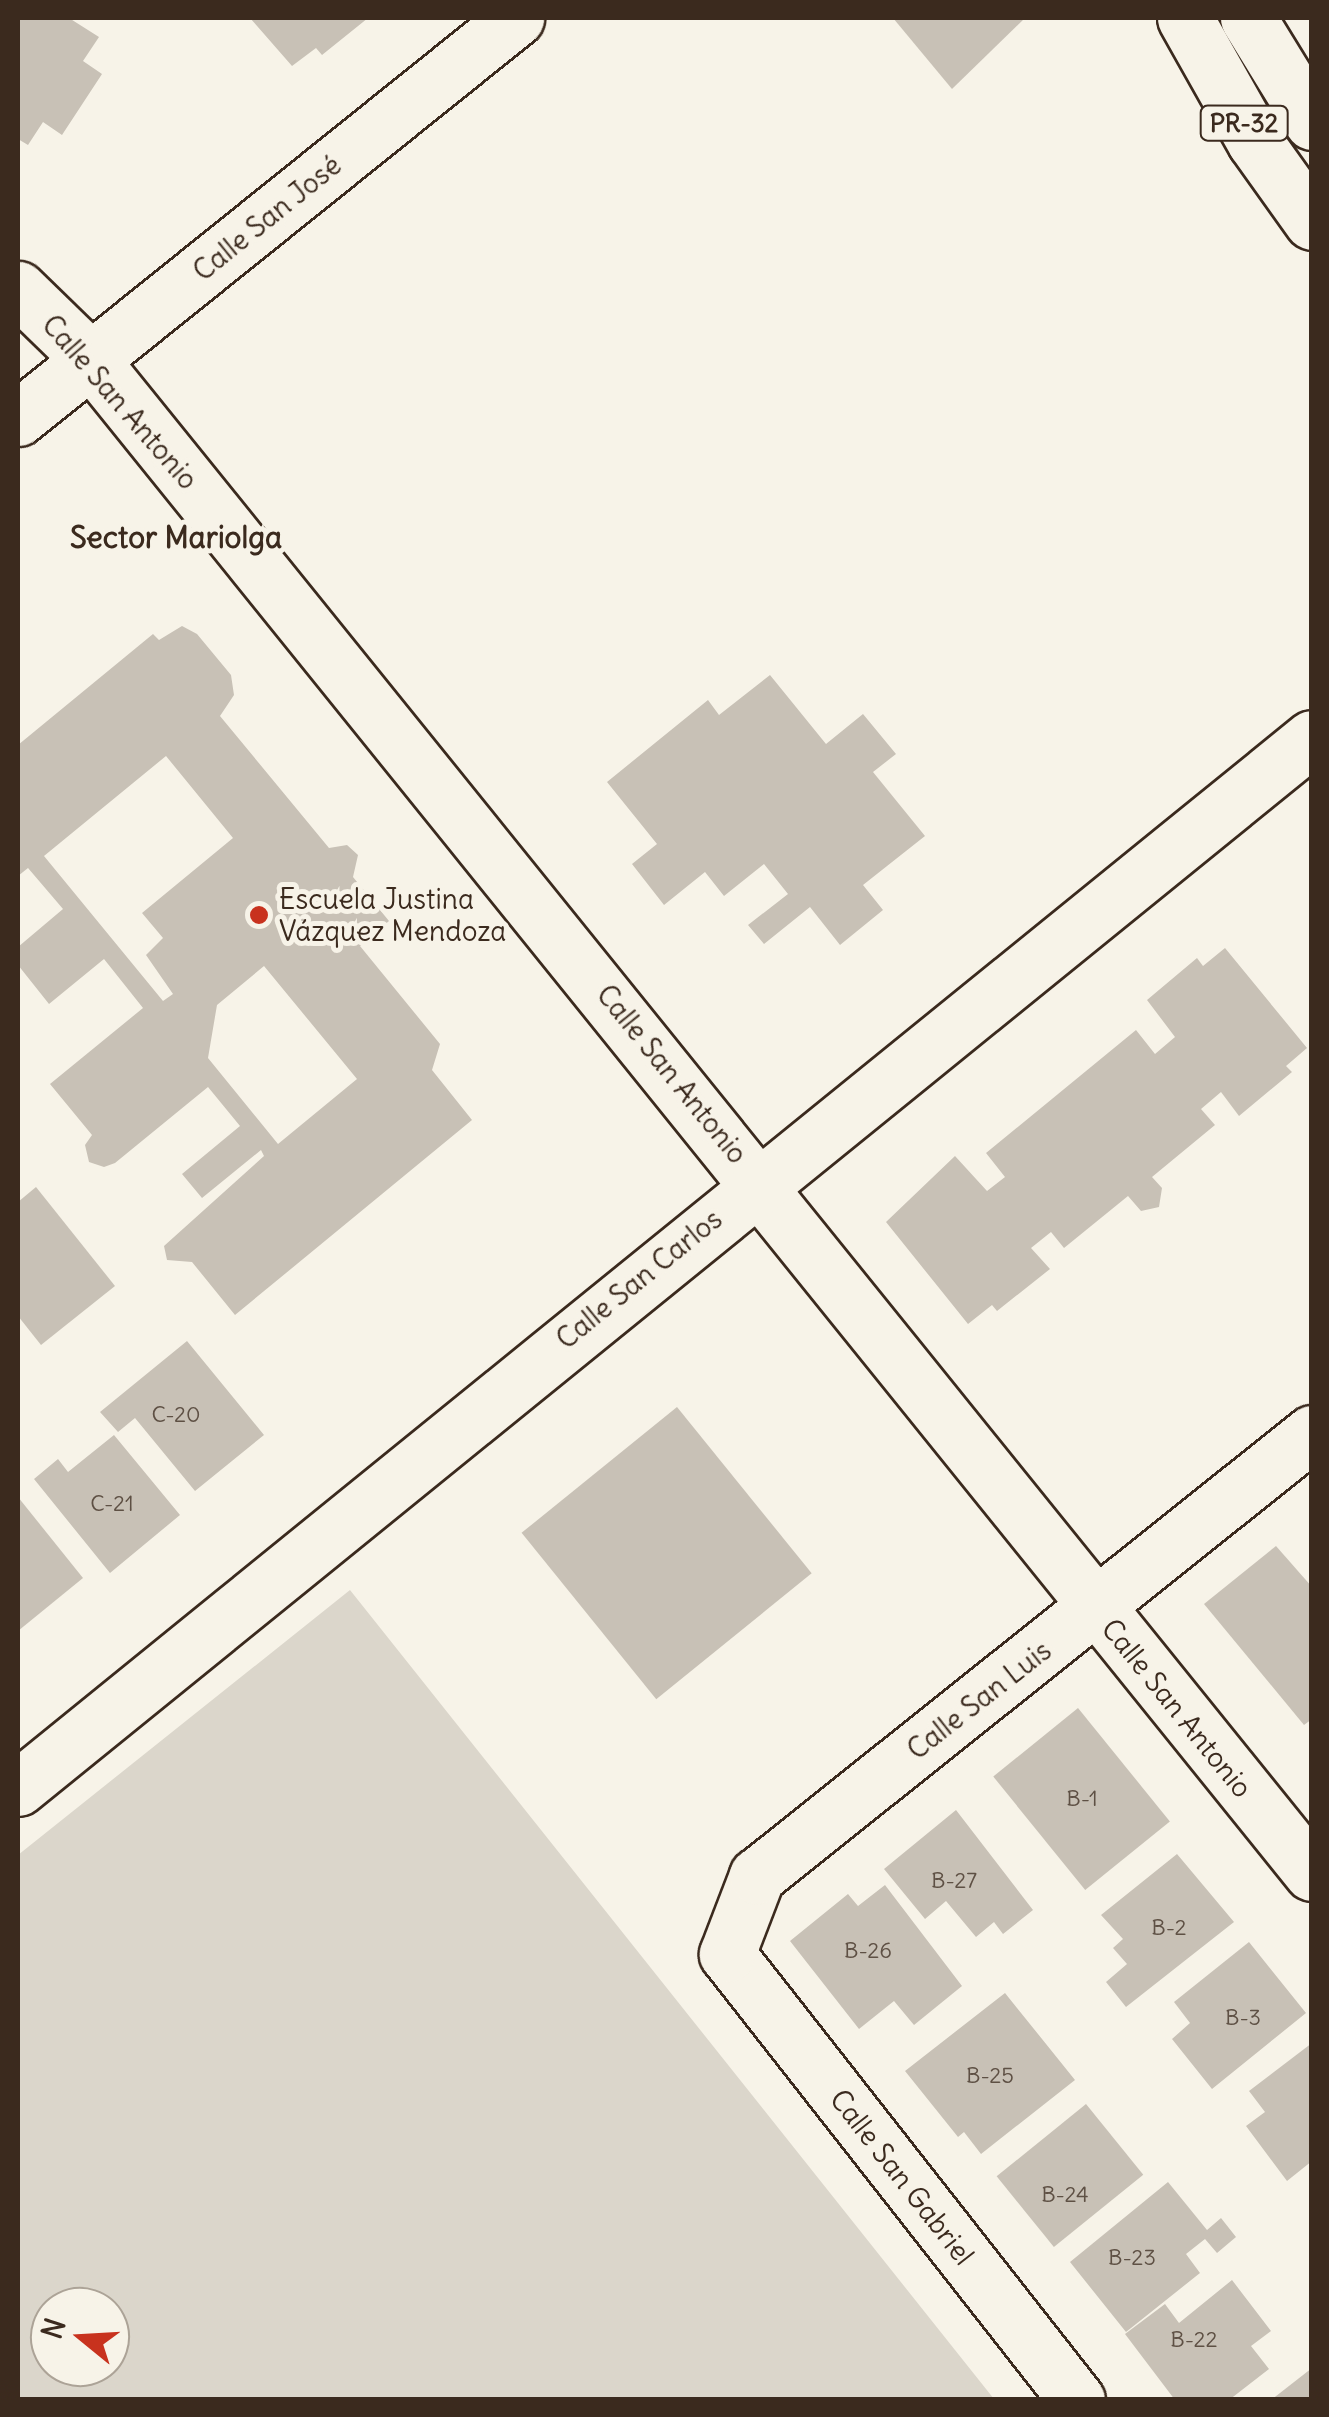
<!DOCTYPE html>
<meta charset="utf-8">
<style>
body{margin:0}
#map{position:relative;width:1329px;height:2417px;overflow:hidden;background:#f7f3e8;font-family:Delius,sans-serif}
div>[style]{position:absolute}
[style*='--x']{left:calc(var(--x)*1px);top:calc(var(--y)*1px);width:calc(var(--w)*1px);rotate:calc(var(--a)*1deg)}
.green>*{inset:0;background:#dbd6cb}
.building>*{inset:0;background:#c8c1b6;transform-origin:0 0}
.roads{filter:drop-shadow(2px 0 #3b2a1e) drop-shadow(-2px 0 #3b2a1e) drop-shadow(0 2px #3b2a1e) drop-shadow(0 -2px #3b2a1e)}
.minor>*{height:55px;margin:-27.5px;padding:0 27.5px;transform-origin:27.5px;border-radius:27.5px;background:#f7f3e8}
.major>*{height:55px;margin:-27.5px;padding:0 27.5px;transform-origin:27.5px;border-radius:27.5px;background:#f7f3e8}
.dots>*{width:28px;height:28px;translate:-50% -50%;box-sizing:border-box;border:5px solid #f7f3e8;border-radius:50%}
span{translate:-50% -50%;white-space:nowrap;text-align:center;line-height:1.15;-webkit-text-stroke:10px #f7f3e8;paint-order:stroke}
.number-label{font-size:22px;color:#5e5044}
.number-label span{-webkit-text-stroke-width:0}
.shield-label span{padding:2px 8px;background:#f7f3e8;border:2px solid;border-radius:8px;-webkit-text-stroke-width:0}
.shield-label{font-size:25px;color:#3b2a1e;font-weight:700}
.street-label{font-size:28px;color:#3b2a1e}
.poi-label{font-size:28px;color:#3b2a1e}
.left{translate:0 -50%;text-align:left}
.neighbourhood-label{font-size:30px;color:#3b2a1e;font-weight:700}
.frame{position:absolute;inset:0;border:20px solid #3b2a1e;pointer-events:none}
.north{position:absolute;left:30px;top:2287px;width:100px;height:100px;box-sizing:border-box;background:#f7f3e8;border:2px solid #aca397;border-radius:50%;rotate:288deg;font-size:28px;font-weight:700;line-height:40px;text-align:center;color:#3b2a1e}
.north::after{content:'';display:block;margin:auto;width:35px;height:45px;background:#c8321e;clip-path:polygon(50% 0,100% 100%,50% 72%,0 100%)}
</style>
<div id="map">
<div class="green">
<div style="clip-path:polygon(evenodd,350px 1590px,994px 2399px,18px 2399px,18px 1855px,350px 1590px,50px 2307px,110px 2307px,110px 2367px,50px 2367px,50px 2307px)"></div>
</div>
<div class="building">
<div style="clip-path:polygon(18px 18px,69px 18px,99px 37px,83px 61px,102px 74px,62px 135px,43px 122px,28px 145px,18px 139px)"></div>
<div style="clip-path:polygon(250px 18px,368px 18px,322px 55px,316px 48px,292px 66px)"></div>
<div style="clip-path:polygon(893px 18px,1025px 18px,952px 89px)"></div>
<div style="clip-path:polygon(evenodd,182px 626px,197px 634px,231px 675px,234px 695px,220px 716px,329px 848px,347px 845px,358px 855px,353px 877px,389px 921px,360px 946px,440px 1044px,432px 1070px,472px 1120px,235px 1315px,192px 1262px,167px 1260px,164px 1246px,264px 1156px,261px 1150px,202px 1198px,182px 1174px,240px 1126px,208px 1087px,115px 1163px,104px 1167px,89px 1162px,85px 1145px,92px 1135px,50px 1084px,143px 1008px,104px 959px,49px 1004px,18px 965px,18px 947px,63px 909px,28px 868px,18px 876px,18px 745px,153px 634px,159px 640px,182px 626px,166px 756px,233px 838px,142px 913px,163px 938px,146px 955px,173px 994px,163px 1001px,44px 856px,166px 756px,182px 626px,264px 966px,357px 1079px,278px 1144px,208px 1058px,217px 1005px,264px 966px)"></div>
<div style="clip-path:polygon(770px 675px,826px 744px,863px 714px,896px 754px,873px 772px,925px 836px,863px 885px,883px 910px,840px 945px,810px 907px,764px 944px,748px 925px,788px 894px,764px 864px,724px 896px,705px 872px,664px 905px,632px 864px,657px 844px,607px 782px,708px 700px,719px 715px)"></div>
<div style="clip-path:polygon(1225px 948px,1307px 1048px,1286px 1066px,1292px 1072px,1239px 1116px,1221px 1092px,1201px 1109px,1215px 1125px,1152px 1177px,1162px 1188px,1159px 1207px,1141px 1211px,1128px 1196px,1064px 1248px,1051px 1232px,1031px 1248px,1050px 1269px,997px 1311px,992px 1305px,968px 1324px,886px 1222px,955px 1156px,987px 1191px,1005px 1177px,986px 1153px,1136px 1030px,1155px 1054px,1175px 1037px,1147px 1000px,1197px 958px,1203px 966px)"></div>
<div style="clip-path:polygon(36px 1187px,115px 1286px,41px 1345px,18px 1316px,18px 1202px)"></div>
<div style="clip-path:polygon(187px 1341px,264px 1435px,195px 1491px,135px 1418px,118px 1432px,100px 1412px)"></div>
<div style="left:677px;top:1407px;width:214px;height:200px;rotate:51deg"></div>
<div style="clip-path:polygon(114px 1435px,180px 1515px,110px 1573px,34px 1479px,58px 1459px,68px 1472px)"></div>
<div style="clip-path:polygon(18px 1497px,83px 1578px,18px 1631px)"></div>
<div style="clip-path:polygon(1276px 1546px,1312px 1587px,1312px 1719px,1304px 1725px,1204px 1604px)"></div>
<div style="left:1078px;top:1708px;width:146px;height:109px;rotate:51deg"></div>
<div style="clip-path:polygon(956px 1810px,1033px 1910px,1003px 1934px,994px 1922px,976px 1937px,946px 1901px,925px 1919px,884px 1869px)"></div>
<div style="clip-path:polygon(1177px 1854px,1234px 1922px,1126px 2007px,1106px 1982px,1127px 1964px,1113px 1948px,1123px 1939px,1101px 1915px)"></div>
<div style="clip-path:polygon(885px 1885px,962px 1986px,914px 2025px,894px 2001px,859px 2029px,790px 1941px,848px 1894px,858px 1906px)"></div>
<div style="clip-path:polygon(1249px 1942px,1306px 2013px,1212px 2089px,1172px 2039px,1190px 2023px,1174px 2002px)"></div>
<div style="clip-path:polygon(1005px 1993px,1075px 2080px,981px 2154px,964px 2132px,958px 2137px,905px 2071px)"></div>
<div style="clip-path:polygon(1312px 2043px,1312px 2161px,1287px 2181px,1246px 2126px,1265px 2112px,1249px 2091px)"></div>
<div style="left:1086px;top:2104px;width:91px;height:115px;rotate:51deg"></div>
<div style="clip-path:polygon(1168px 2182px,1207px 2230px,1221px 2218px,1236px 2237px,1217px 2253px,1205px 2239px,1186px 2254px,1200px 2273px,1126px 2332px,1070px 2262px)"></div>
<div style="clip-path:polygon(1232px 2280px,1271px 2331px,1251px 2346px,1269px 2369px,1229px 2400px,1175px 2400px,1125px 2334px,1165px 2304px,1179px 2323px)"></div>
<div style="clip-path:polygon(1312px 2368px,1312px 2400px,1271px 2400px)"></div>
</div>
<div class="roads">
<div class="minor">
<div style="--x:18;--y:289;--w:102;--a:44.2"></div>
<div style="--x:91;--y:360;--w:1944;--a:51.1"></div>
<div style="--x:18;--y:418;--w:639;--a:-38.77"></div>
<div style="--x:18;--y:1788;--w:1666;--a:-39.06"></div>
<div style="--x:1077;--y:2400;--w:567;--a:-128.12"></div>
<div style="--x:727;--y:1954;--w:84;--a:-69"></div>
<div style="--x:757;--y:1876;--w:710;--a:-38.6"></div>
</div>
<div class="major">
<div style="--x:1185;--y:18;--w:142;--a:60.6"></div>
<div style="--x:1255;--y:142;--w:98;--a:54.5"></div>
<div style="--x:1248;--y:18;--w:122;--a:58.4"></div>
</div>
</div>
<div class="dots">
<div style="left:259px;top:915px;background:#c8321e"></div>
</div>
<div class="number-label">
<span style="left:176px;top:1415px">C-20</span>
<span style="left:112px;top:1504px">C-21</span>
<span style="left:1082px;top:1799px">B-1</span>
<span style="left:954px;top:1881px">B-27</span>
<span style="left:1169px;top:1928px">B-2</span>
<span style="left:868px;top:1951px">B-26</span>
<span style="left:1243px;top:2018px">B-3</span>
<span style="left:990px;top:2076px">B-25</span>
<span style="left:1065px;top:2195px">B-24</span>
<span style="left:1132px;top:2258px">B-23</span>
<span style="left:1194px;top:2340px">B-22</span>
</div>
<div class="shield-label">
<span style="left:1244px;top:123px">PR-32</span>
</div>
<div class="street-label">
<span style="left:267px;top:218px;rotate:-39deg">Calle San José</span>
<span style="left:120px;top:402px;rotate:49deg">Calle San Antonio</span>
<span style="left:672px;top:1074px;rotate:51deg">Calle San Antonio</span>
<span style="left:639px;top:1279px;rotate:-39deg">Calle San Carlos</span>
<span style="left:979px;top:1700px;rotate:-38deg">Calle San Luis</span>
<span style="left:1177px;top:1708px;rotate:51deg">Calle San Antonio</span>
<span style="left:902px;top:2177px;rotate:52deg">Calle San Gabriel</span>
</div>
<div class="poi-label">
<span class="left" style="left:279px;top:915px">Escuela Justina<br>Vázquez Mendoza</span>
</div>
<div class="neighbourhood-label">
<span style="left:176px;top:537px">Sector Mariolga</span>
</div>
<div class="frame"></div>
<div class="north">N</div>
</div>
